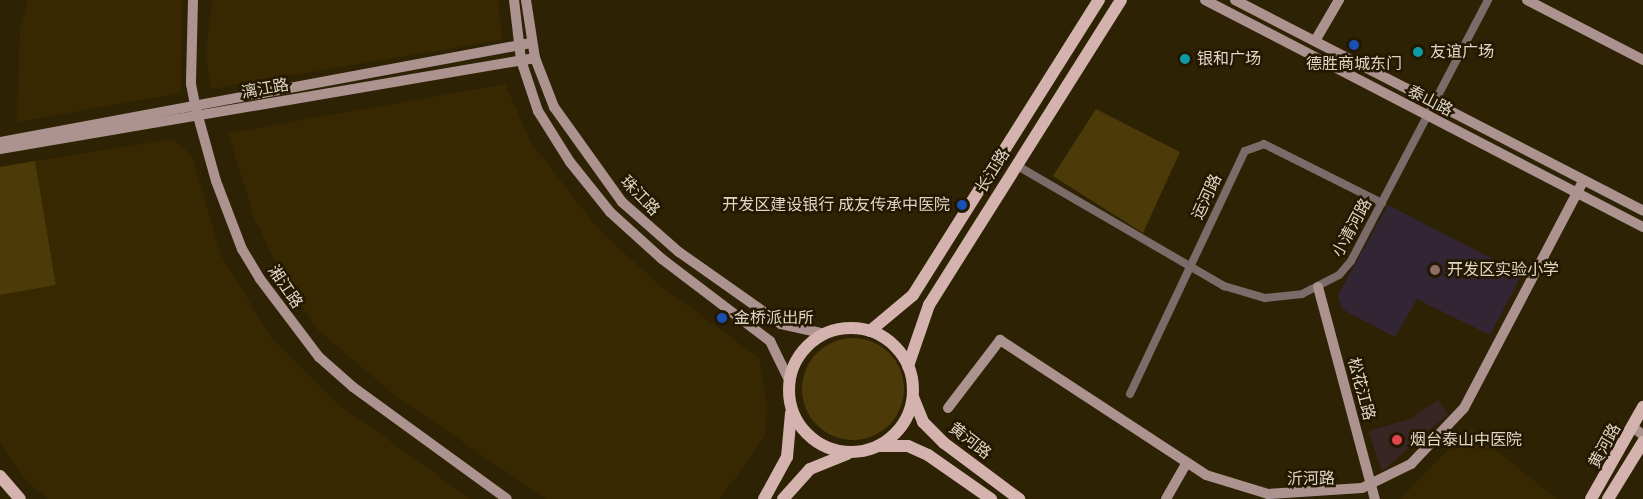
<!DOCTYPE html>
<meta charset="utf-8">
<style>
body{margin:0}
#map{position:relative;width:1643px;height:499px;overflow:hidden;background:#2e2205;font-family:"Fira Sans Condensed","Noto Sans SC",sans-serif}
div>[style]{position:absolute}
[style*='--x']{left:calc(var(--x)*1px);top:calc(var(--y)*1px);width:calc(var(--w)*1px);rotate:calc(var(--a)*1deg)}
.built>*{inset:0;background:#372802}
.education>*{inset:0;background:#322634}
.medical>*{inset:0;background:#392523}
.green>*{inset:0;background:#4d3a09}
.round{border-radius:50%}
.street>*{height:8px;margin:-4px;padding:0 4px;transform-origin:4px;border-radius:4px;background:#7b6b69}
.secondary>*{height:10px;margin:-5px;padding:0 5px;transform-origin:5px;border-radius:5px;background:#ad9390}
.primary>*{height:12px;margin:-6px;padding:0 6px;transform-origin:6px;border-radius:6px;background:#d4b2ae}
.primary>.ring{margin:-6px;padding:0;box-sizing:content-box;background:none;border:12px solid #d4b2ae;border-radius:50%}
.dots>*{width:16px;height:16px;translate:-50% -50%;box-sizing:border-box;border:3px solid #241800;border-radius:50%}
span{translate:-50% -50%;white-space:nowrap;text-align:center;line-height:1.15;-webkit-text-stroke:5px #241800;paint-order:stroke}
.poi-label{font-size:16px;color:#ded6c6}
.left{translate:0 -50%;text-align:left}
.right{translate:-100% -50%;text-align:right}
.street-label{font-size:16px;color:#ded6c6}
</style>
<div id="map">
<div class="built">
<div style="clip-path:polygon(28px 0,182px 0,181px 93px,17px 122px,20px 29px)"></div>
<div style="clip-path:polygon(212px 0,498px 0,502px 40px,211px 89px,206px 55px)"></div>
<div style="clip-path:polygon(505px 84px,532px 144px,600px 231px,657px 283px,759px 358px,767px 405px,765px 436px,720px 499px,546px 499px,397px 397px,319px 331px,281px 274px,254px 217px,228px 133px)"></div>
<div style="clip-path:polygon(174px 139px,192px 156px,221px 255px,272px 339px,333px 400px,470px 499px,47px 499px,25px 479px,0 442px,0 295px,56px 285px,35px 161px)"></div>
<div style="clip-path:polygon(1469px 428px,1557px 499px,1400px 499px)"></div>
</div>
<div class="education">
<div style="clip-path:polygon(1388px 205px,1522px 274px,1490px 335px,1417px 299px,1395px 337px,1342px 309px,1338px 295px)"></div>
</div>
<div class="medical">
<div style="clip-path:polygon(1438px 400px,1448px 414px,1382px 471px,1368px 431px,1410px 419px)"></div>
</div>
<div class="green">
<div style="clip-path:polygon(1096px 109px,1180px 152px,1143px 233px,1053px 176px)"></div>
<div style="clip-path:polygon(35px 161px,56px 285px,0 295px,0 167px)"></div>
<div class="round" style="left:802px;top:338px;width:102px;height:102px"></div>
</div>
<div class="street">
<div style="--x:1016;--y:165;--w:241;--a:30.2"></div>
<div style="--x:1224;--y:286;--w:43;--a:16.3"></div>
<div style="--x:1265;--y:298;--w:37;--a:-6"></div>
<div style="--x:1302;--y:294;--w:42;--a:-27.2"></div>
<div style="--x:1339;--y:275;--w:18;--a:-49"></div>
<div style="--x:1351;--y:261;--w:295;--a:-62.3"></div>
<div style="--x:1130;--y:394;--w:269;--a:-64.7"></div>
<div style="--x:1245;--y:151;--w:20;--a:-20"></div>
<div style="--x:1264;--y:144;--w:132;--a:26.6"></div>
</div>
<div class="secondary">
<div style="--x:193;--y:0;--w:84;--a:91.4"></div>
<div style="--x:191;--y:84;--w:25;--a:79"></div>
<div style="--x:196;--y:109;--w:75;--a:74.5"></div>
<div style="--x:216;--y:181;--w:73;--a:69.1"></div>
<div style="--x:242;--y:249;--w:35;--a:59"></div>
<div style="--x:260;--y:279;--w:98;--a:52.9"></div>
<div style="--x:319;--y:357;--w:45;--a:41.4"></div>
<div style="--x:353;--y:387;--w:190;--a:36"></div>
<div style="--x:514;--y:0;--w:60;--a:83.3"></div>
<div style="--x:521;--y:60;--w:54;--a:71.6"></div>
<div style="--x:538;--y:111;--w:60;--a:57.9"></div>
<div style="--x:570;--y:162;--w:64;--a:51.3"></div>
<div style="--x:610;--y:212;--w:70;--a:42.1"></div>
<div style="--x:662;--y:259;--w:136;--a:37.2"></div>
<div style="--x:770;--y:341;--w:46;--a:64"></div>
<div style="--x:526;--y:0;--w:59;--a:81.2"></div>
<div style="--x:535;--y:58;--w:53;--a:68.8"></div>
<div style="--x:554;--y:107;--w:117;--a:54.4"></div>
<div style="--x:622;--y:202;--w:76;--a:41.3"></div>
<div style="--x:679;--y:252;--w:125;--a:35.2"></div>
<div style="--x:781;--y:324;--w:45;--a:12.8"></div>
<div style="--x:1205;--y:0;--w:493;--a:27.4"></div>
<div style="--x:1235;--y:0;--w:459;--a:27.3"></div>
<div style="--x:1527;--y:0;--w:131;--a:27.3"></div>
<div style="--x:1315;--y:41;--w:48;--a:-59.7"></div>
<div style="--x:0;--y:142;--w:540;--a:-10.56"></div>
<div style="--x:0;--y:149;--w:543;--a:-9.65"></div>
<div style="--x:1318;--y:287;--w:220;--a:75"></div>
<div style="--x:948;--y:408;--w:86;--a:-52.6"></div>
<div style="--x:1000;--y:340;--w:246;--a:33.2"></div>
<div style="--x:1206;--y:475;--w:65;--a:17"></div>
<div style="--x:1268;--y:494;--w:94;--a:-3.7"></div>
<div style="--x:1362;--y:488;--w:55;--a:-26.1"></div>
<div style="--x:1411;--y:464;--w:77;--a:-46.6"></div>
<div style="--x:1464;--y:408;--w:256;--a:-62.3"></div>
<div style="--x:1634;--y:428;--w:11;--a:38"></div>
<div style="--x:1166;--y:499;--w:40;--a:-60.3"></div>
</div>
<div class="primary">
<div class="ring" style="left:789px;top:328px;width:112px;height:112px"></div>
<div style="--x:870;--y:331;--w:56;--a:-39.9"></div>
<div style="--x:913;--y:295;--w:349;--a:-57.8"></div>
<div style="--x:908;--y:366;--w:65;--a:-71"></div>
<div style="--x:929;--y:305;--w:360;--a:-57.8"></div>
<div style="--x:913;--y:397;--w:27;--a:68"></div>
<div style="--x:923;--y:422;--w:30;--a:45"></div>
<div style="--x:944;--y:443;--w:94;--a:36.7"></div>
<div style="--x:880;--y:446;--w:28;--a:0"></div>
<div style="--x:908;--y:446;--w:22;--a:24"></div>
<div style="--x:928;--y:455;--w:77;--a:34.9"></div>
<div style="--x:0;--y:476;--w:30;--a:49"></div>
<div style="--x:764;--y:499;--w:48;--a:-61.3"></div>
<div style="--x:787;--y:457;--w:44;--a:-84.8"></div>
<div style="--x:783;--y:499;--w:40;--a:-48"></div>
<div style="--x:810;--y:469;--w:40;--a:-22"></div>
<div style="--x:1591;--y:499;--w:106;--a:-60.5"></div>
<div style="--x:1608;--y:499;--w:67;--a:-58.4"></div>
</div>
<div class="dots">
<div style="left:1354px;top:45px;background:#1a4fb4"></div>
<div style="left:1418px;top:52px;background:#0f9aa8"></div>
<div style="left:1185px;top:59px;background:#0f9aa8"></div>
<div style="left:962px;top:205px;background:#1a4fb4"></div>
<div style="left:1435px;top:270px;background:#8d6e63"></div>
<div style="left:722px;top:318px;background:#1a4fb4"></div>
<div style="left:1397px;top:440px;background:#e0444e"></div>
</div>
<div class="poi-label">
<span class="left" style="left:1430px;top:52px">友谊广场</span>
<span class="left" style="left:1197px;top:59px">银和广场</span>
<span style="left:1354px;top:64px">德胜商城东门</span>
<span class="right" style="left:950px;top:205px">开发区建设银行 成友传承中医院</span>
<span class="left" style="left:1447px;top:270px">开发区实验小学</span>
<span class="left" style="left:734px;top:318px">金桥派出所</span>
<span class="left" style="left:1410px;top:440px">烟台泰山中医院</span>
</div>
<div class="street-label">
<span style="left:265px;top:89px;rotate:-10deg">漓江路</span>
<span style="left:1430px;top:101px;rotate:27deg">泰山路</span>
<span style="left:993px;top:171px;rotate:-58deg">长江路</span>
<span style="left:640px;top:196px;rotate:46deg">珠江路</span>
<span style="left:1207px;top:197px;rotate:-65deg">运河路</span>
<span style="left:1352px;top:228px;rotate:-61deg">小清河路</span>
<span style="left:285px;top:287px;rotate:56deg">湘江路</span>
<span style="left:1361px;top:389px;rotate:75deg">松花江路</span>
<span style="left:970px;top:441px;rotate:38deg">黄河路</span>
<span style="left:1605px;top:446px;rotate:-61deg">黄河路</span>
<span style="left:1311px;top:479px;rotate:-1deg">沂河路</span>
</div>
</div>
